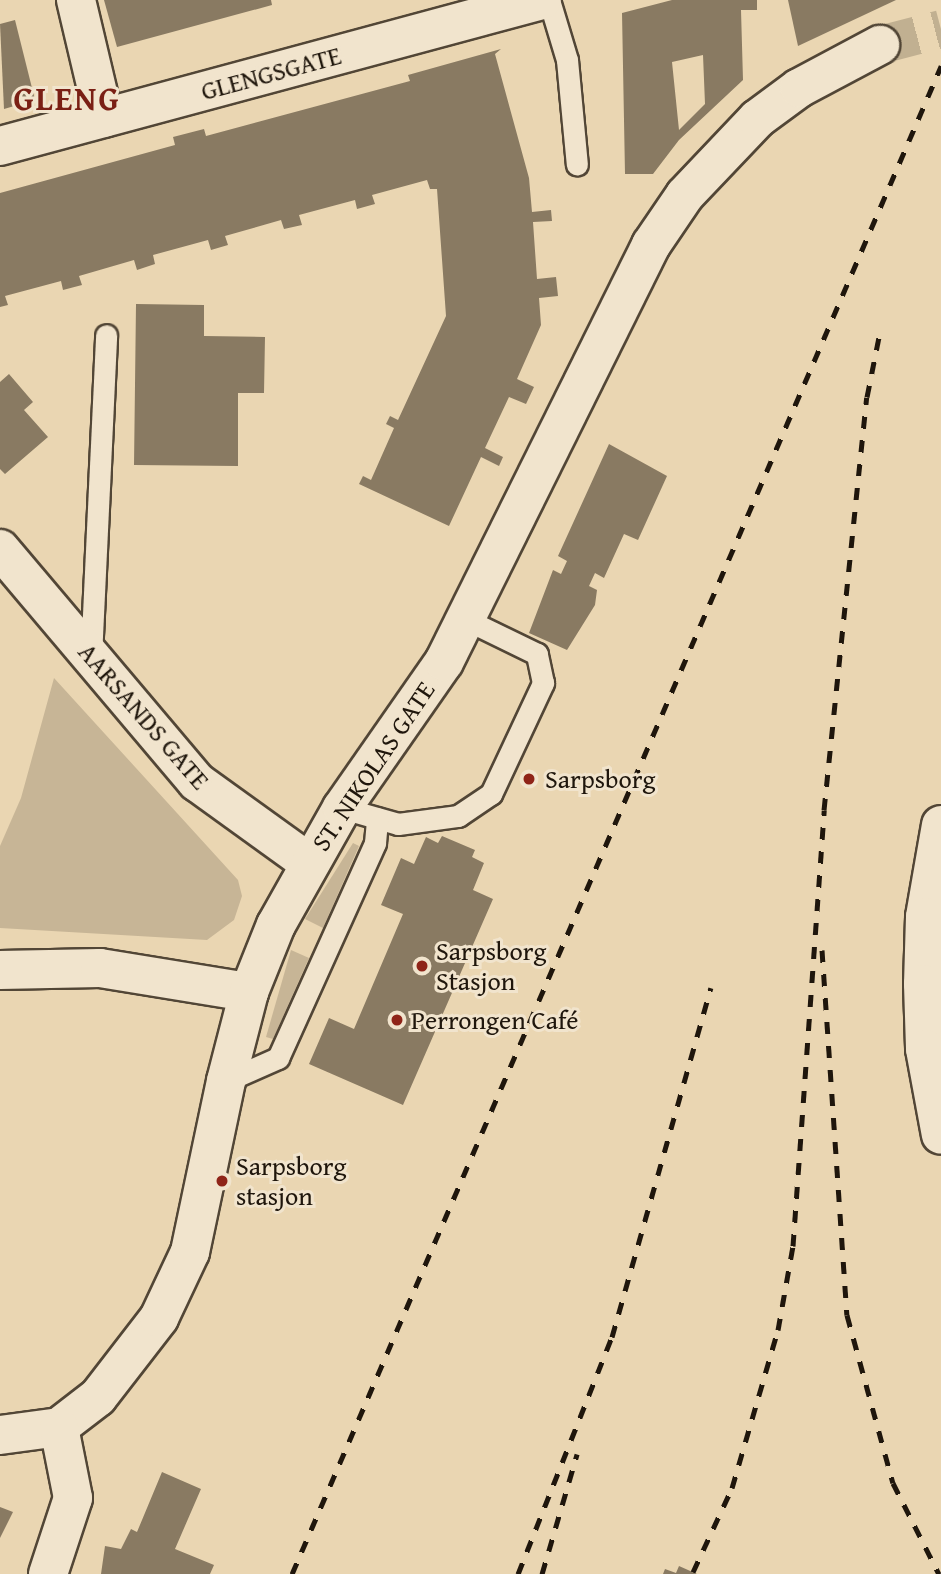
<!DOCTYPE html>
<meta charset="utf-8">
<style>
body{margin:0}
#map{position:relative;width:941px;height:1574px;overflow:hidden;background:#ead6b2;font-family:"Gentium Book Plus",serif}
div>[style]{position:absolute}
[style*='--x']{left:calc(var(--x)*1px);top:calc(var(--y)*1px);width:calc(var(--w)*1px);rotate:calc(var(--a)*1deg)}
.green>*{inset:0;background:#c7b596}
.building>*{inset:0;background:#897a62}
.secondary-tunnel>*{height:38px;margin-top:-19px;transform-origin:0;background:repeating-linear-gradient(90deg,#c1b091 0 38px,transparent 0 57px)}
.roads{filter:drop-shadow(2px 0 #524636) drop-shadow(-2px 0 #524636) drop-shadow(0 2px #524636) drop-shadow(0 -2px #524636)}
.lane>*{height:21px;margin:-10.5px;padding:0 10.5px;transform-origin:10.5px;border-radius:10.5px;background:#f1e4cd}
.street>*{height:38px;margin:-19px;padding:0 19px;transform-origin:19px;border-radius:19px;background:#f1e4cd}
.secondary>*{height:38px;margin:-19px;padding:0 19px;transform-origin:19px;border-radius:19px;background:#f1e4cd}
.rail>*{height:5px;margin-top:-2.5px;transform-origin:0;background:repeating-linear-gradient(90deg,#1f160c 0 12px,transparent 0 24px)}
.dots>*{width:19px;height:19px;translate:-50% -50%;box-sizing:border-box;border:4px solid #f1e4cd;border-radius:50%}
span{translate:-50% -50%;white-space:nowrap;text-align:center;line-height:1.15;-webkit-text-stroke:6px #f1e4cd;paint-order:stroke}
.street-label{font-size:26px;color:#1f160c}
.poi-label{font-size:26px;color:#1f160c}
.left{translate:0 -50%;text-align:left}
.district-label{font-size:33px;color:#7a1f14;font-weight:700;letter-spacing:2px}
</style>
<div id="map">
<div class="green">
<div style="clip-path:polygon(54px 678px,238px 880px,242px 896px,234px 920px,207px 940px,0 928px,0 846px,21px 798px)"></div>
<div style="clip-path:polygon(353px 843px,359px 846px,323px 928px,305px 919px)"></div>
<div style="clip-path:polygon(291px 950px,309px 958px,273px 1039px,266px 1037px)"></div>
</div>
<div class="building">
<div style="clip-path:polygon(104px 0,271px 0,272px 5px,117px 47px)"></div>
<div style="clip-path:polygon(evenodd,672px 0,757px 0,757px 10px,741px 10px,743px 80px,679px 140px,653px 174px,625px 174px,622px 13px,672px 0,703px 55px,705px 104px,679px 130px,672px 62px,703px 55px)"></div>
<div style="clip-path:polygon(788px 0,896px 0,798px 46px)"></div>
<div style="clip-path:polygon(15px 20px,35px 100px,4px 109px,0 24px)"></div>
<div style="clip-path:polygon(501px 49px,495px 54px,529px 178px,532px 212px,551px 210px,552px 221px,533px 222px,537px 279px,556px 277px,558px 296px,539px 298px,541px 325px,517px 379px,534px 387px,526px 404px,509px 397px,485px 448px,503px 457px,499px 466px,481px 457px,449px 526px,359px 484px,363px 476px,371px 480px,394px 428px,386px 424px,390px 416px,398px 420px,446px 316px,437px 189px,430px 189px,427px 180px,372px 195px,375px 204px,357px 209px,355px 200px,299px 215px,302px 225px,284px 229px,281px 220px,225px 236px,228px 245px,211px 250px,208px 240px,153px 255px,155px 264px,137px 270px,134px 260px,79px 276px,82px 285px,63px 290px,61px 281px,5px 296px,8px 305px,0 307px,0 193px,175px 145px,173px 137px,204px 129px,206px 136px,410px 81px,408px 75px)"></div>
<div style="clip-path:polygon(136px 304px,204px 305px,204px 336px,265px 337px,264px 393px,238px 393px,238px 466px,134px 465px)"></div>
<div style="clip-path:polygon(9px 374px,33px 402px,24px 410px,48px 437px,5px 474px,0 469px,0 382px)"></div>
<div style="clip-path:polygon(609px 444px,667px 476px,638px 540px,624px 534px,604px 578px,595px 573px,589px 586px,597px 590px,595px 605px,567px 650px,529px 633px,553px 570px,561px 574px,567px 561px,558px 556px)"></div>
<div style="clip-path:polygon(442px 836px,475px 850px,472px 857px,484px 863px,473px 890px,493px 899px,403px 1105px,309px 1064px,329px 1018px,354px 1029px,403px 914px,381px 905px,401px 858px,414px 864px,426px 837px,438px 843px)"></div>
<div style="clip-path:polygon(162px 1472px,201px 1489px,175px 1549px,214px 1565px,210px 1574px,101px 1574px,105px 1546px,121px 1549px,131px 1529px,137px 1532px)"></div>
<div style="clip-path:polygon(0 1507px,13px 1512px,0 1538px)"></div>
<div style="clip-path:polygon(679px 1566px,697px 1574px,663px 1574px,665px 1569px,676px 1573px)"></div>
</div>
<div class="secondary-tunnel">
<div style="--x:880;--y:45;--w:63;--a:-14.7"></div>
</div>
<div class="roads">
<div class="lane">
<div style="--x:549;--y:0;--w:63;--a:73.3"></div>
<div style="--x:567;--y:60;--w:105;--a:84.6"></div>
<div style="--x:91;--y:657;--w:322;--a:-87.3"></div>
<div style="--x:342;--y:808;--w:58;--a:15.9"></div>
<div style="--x:398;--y:824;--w:61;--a:-7.6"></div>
<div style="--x:458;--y:816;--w:40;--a:-34"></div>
<div style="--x:491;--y:794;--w:123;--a:-64.9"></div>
<div style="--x:543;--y:683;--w:30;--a:-102"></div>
<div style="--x:537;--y:654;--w:78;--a:-154.1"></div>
<div style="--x:226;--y:1081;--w:57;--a:-23.9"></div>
<div style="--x:278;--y:1058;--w:236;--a:-65.7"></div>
<div style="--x:375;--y:843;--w:25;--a:-85"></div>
</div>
<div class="street">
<div style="--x:76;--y:0;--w:121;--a:76.7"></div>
<div style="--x:0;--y:146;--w:561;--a:-15.08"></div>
<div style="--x:0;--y:549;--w:305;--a:49.8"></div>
<div style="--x:197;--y:782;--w:137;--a:35.8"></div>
<div style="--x:0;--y:970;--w:100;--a:-1.1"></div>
<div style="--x:100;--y:968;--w:151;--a:9.2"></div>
</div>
<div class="secondary">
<div style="--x:941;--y:825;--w:93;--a:99.9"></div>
<div style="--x:925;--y:917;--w:67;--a:91.7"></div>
<div style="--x:923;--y:984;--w:65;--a:88.2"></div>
<div style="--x:925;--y:1049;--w:87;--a:79.5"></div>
<div style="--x:0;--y:1435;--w:60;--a:-7.7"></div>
<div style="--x:59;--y:1427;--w:49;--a:-37.6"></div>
<div style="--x:98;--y:1397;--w:100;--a:-52.3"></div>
<div style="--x:159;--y:1318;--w:73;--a:-64.8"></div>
<div style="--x:190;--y:1252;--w:175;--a:-78.1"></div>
<div style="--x:226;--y:1081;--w:92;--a:-75.5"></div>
<div style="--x:249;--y:992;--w:72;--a:-68.1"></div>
<div style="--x:276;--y:925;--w:134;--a:-60.6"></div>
<div style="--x:342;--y:808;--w:178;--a:-55.1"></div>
<div style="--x:444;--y:662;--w:466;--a:-63.6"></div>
<div style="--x:651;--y:245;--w:60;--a:-55.8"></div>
<div style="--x:685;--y:195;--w:105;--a:-46.5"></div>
<div style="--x:757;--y:119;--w:52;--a:-36.4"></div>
<div style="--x:799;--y:88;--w:92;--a:-28"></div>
<div style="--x:48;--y:1574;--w:80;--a:-71.8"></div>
<div style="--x:73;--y:1498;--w:72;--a:-101.2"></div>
</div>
</div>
<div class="rail">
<div style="--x:822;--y:950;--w:366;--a:86.1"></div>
<div style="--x:847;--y:1315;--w:174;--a:74.7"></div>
<div style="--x:893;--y:1483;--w:102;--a:63.2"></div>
<div style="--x:693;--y:1572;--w:93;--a:-65.1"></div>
<div style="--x:732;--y:1488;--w:165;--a:-73.8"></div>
<div style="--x:778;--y:1330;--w:85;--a:-79.9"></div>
<div style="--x:793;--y:1246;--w:437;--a:-85.9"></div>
<div style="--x:824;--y:810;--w:415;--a:-84.1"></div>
<div style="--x:867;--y:397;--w:66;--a:-78.7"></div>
<div style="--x:292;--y:1574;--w:1642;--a:-66.71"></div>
<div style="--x:518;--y:1574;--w:255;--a:-68.4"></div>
<div style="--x:612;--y:1337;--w:363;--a:-74.2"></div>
<div style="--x:542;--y:1574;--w:125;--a:-73.7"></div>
</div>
<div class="dots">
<div style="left:529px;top:779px;background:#8f2418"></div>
<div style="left:422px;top:966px;background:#8f2418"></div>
<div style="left:397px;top:1020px;background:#8f2418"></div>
<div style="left:222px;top:1181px;background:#8f2418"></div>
</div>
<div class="street-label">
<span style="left:271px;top:73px;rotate:-15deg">GLENGSGATE</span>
<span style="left:144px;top:716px;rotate:49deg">AARSANDS GATE</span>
<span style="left:373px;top:766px;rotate:-56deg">ST. NIKOLAS GATE</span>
</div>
<div class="poi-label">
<span class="left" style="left:545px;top:779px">Sarpsborg</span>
<span class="left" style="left:436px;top:966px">Sarpsborg<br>Stasjon</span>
<span class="left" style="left:411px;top:1020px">Perrongen Café</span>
<span class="left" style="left:236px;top:1181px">Sarpsborg<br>stasjon</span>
</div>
<div class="district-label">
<span style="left:67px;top:99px">GLENG</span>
</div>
</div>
